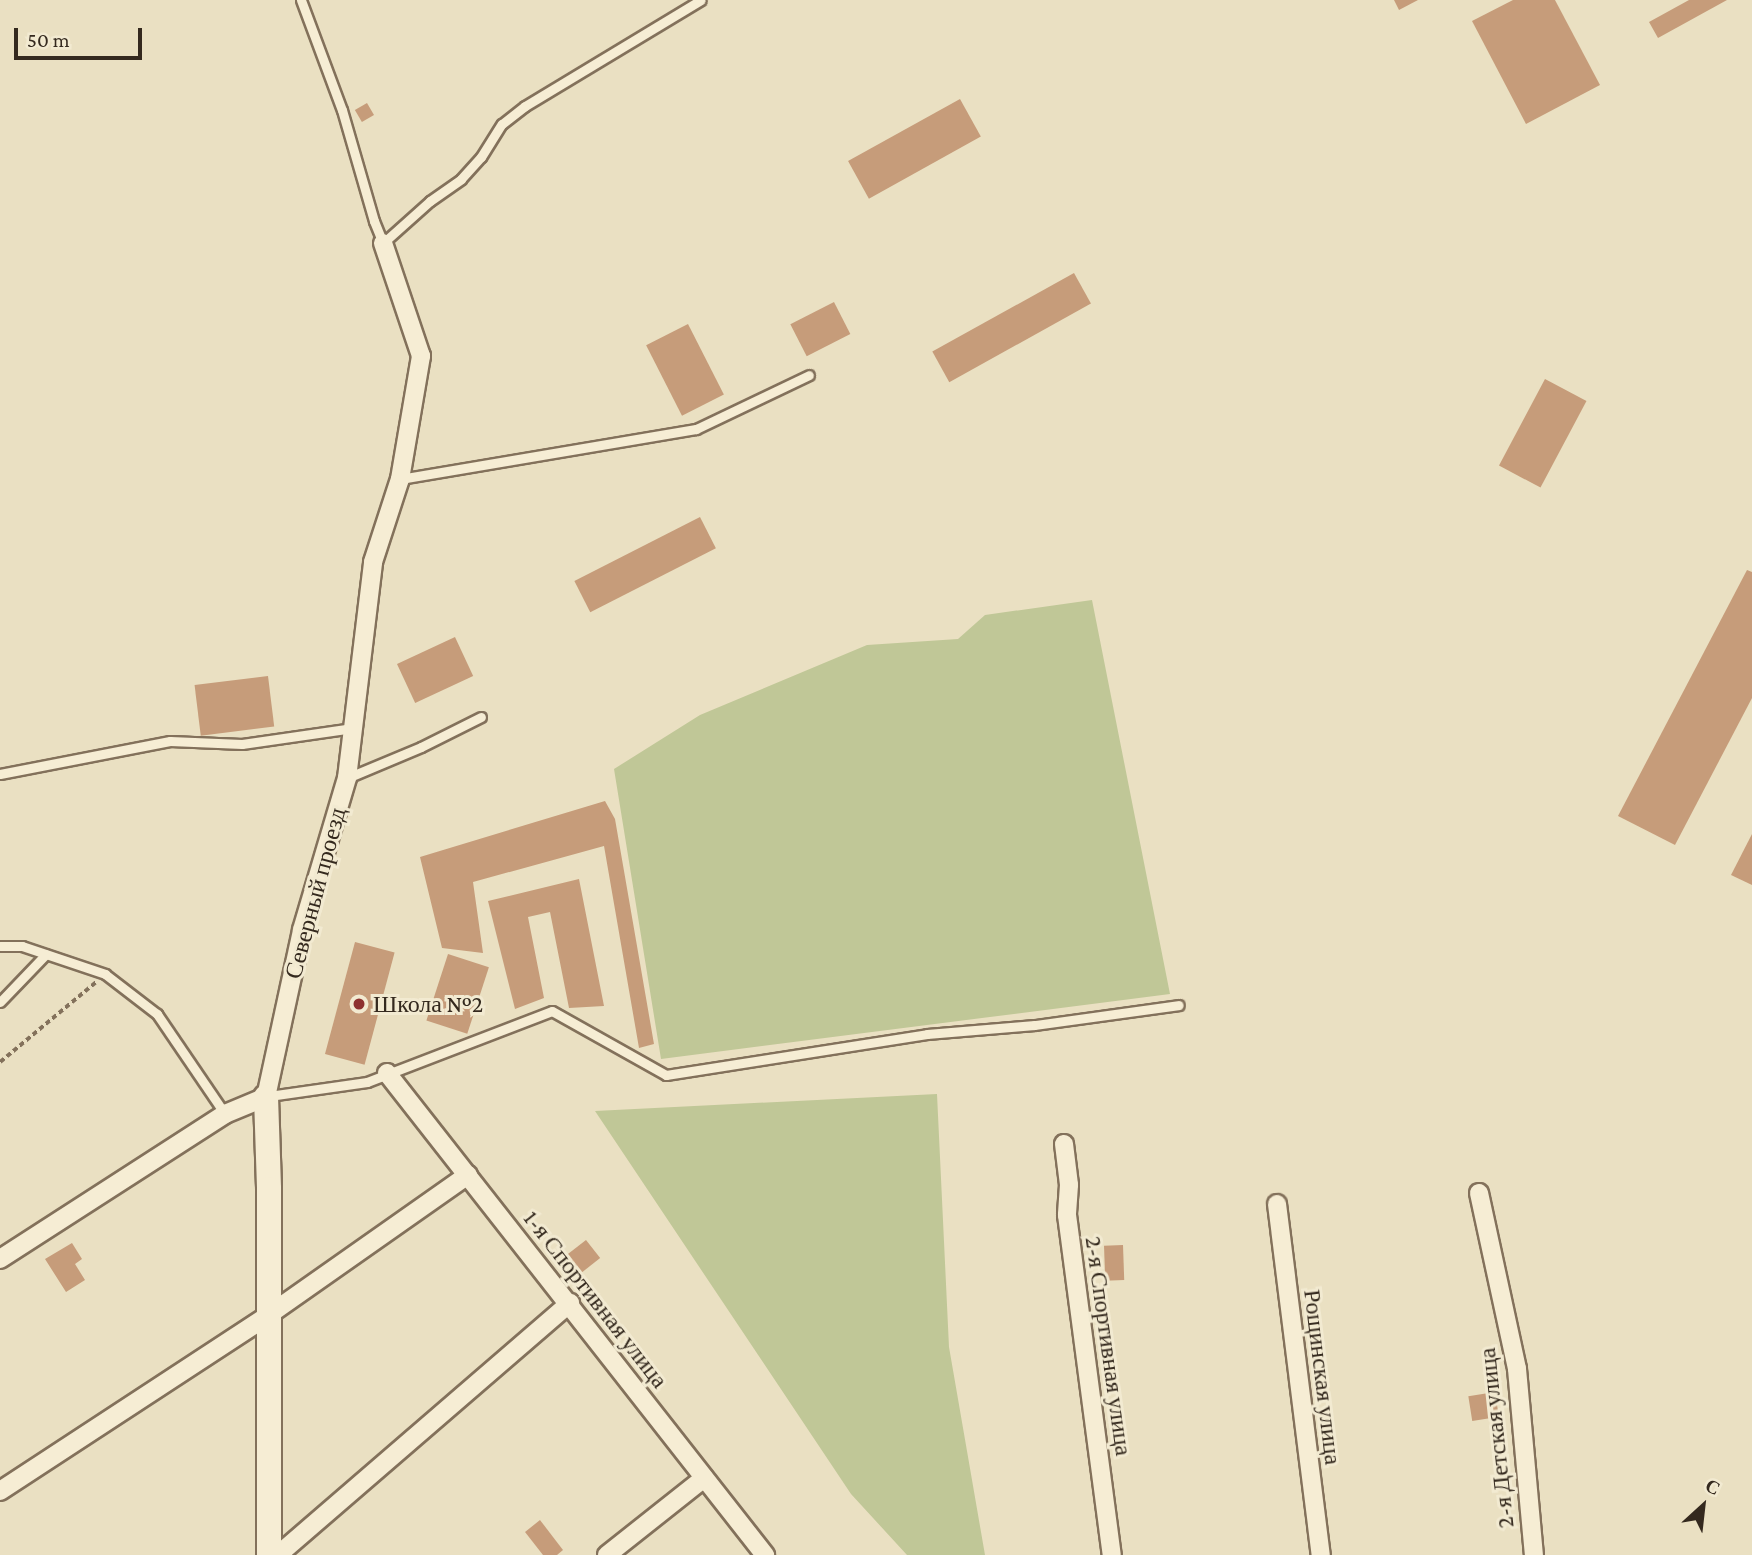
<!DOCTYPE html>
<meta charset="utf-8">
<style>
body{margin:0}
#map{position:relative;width:1752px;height:1555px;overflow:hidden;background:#eae0c2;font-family:"Crimson Pro",serif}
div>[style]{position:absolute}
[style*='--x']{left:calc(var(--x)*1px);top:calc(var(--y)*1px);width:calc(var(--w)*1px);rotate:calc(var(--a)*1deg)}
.green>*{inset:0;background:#c0c797}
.building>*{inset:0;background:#c69c7a;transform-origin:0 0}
.path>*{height:3.5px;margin-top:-1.75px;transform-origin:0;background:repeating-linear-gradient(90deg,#83715b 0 5px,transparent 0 8.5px)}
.roads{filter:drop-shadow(2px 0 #83715b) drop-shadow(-2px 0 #83715b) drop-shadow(0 2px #83715b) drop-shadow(0 -2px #83715b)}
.lane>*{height:9px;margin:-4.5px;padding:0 4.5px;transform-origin:4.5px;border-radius:4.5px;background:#f6edd4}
.street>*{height:18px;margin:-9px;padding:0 9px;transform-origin:9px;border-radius:9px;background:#f6edd4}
.secondary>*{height:24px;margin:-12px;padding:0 12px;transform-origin:12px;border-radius:12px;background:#f6edd4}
.dots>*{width:19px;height:19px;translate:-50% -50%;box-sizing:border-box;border:4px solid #f2ead1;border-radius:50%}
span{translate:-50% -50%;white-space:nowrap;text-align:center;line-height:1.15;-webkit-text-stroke:6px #f2ead1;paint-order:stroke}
.street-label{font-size:24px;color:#34291e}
.poi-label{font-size:24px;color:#34291e}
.left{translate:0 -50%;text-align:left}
.north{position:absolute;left:1668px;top:1471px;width:70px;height:70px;-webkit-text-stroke:5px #f2ead1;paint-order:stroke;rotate:27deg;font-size:19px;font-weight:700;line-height:28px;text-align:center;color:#34291e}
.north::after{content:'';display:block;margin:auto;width:24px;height:32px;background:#34291e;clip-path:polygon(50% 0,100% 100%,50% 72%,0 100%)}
.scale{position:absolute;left:14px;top:28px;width:128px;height:32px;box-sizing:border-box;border:4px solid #34291e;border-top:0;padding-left:9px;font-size:21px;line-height:24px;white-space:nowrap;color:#34291e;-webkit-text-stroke:5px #f2ead1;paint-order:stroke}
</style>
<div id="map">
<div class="green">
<div style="clip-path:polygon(1092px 600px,1170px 994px,661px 1059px,614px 769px,700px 715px,867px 645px,958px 639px,985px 615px)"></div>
<div style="clip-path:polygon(937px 1094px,949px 1347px,985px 1555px,907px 1555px,851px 1494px,595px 1111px)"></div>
</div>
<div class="building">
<div style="clip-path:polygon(1394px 0,1418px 0,1399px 10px)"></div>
<div style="clip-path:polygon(1513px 0,1555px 0,1600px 85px,1526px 124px,1472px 21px)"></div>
<div style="clip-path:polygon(1689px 0,1727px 0,1658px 38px,1649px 22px)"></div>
<div style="left:960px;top:99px;width:43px;height:128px;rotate:61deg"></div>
<div style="left:367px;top:103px;width:14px;height:14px;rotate:60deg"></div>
<div style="left:1074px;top:273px;width:35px;height:162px;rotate:61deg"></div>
<div style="left:834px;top:302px;width:36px;height:49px;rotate:63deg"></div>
<div style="left:688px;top:324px;width:79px;height:47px;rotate:63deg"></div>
<div style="left:1545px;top:379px;width:47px;height:98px;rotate:28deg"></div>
<div style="left:700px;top:517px;width:35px;height:141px;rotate:63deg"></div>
<div style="clip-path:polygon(1747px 570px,1752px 572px,1752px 698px,1675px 845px,1618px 816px)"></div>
<div style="left:455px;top:637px;width:43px;height:64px;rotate:65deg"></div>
<div style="left:268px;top:676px;width:51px;height:74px;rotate:83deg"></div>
<div style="clip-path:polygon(605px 801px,615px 819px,654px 1044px,639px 1048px,604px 846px,473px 882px,483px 953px,442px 948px,420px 857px)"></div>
<div style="clip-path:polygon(1752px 834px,1752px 885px,1731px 875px)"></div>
<div style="clip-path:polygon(579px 879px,604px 1006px,569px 1008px,550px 912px,528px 917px,544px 998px,515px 1009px,488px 901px)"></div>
<div style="left:355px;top:942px;width:41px;height:116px;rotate:15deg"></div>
<div style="left:448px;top:954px;width:43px;height:70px;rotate:18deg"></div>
<div style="left:586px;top:1240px;width:23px;height:27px;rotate:52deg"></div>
<div style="clip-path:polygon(72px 1243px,82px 1259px,75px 1264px,85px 1280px,66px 1292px,45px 1259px)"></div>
<div style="left:1123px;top:1245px;width:35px;height:19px;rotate:88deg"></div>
<div style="left:1495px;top:1392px;width:25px;height:27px;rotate:81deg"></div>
<div style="clip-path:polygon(540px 1520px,563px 1550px,557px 1555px,543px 1555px,525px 1532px)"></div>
</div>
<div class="path">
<div style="--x:0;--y:1062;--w:125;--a:-39.8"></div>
</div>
<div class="roads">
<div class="lane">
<div style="--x:301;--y:0;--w:117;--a:69.6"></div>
<div style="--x:342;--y:110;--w:116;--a:73.9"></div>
<div style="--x:374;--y:221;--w:24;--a:68"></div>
<div style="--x:383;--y:243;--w:63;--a:-41.8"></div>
<div style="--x:430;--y:201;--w:38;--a:-35"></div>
<div style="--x:461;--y:179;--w:30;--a:-48"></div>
<div style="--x:481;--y:157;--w:39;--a:-58"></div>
<div style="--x:502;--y:124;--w:29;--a:-38"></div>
<div style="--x:525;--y:106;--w:205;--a:-31.1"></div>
<div style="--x:400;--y:479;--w:300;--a:-9.6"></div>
<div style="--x:696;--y:429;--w:125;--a:-25.5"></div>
<div style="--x:0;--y:774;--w:173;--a:-11"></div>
<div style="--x:170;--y:741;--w:72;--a:2.4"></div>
<div style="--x:242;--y:744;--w:112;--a:-8.2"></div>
<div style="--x:347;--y:778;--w:80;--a:-22.7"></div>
<div style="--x:421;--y:747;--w:67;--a:-26.6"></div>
<div style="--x:0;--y:946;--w:22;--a:0"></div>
<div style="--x:22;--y:946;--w:88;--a:18.6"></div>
<div style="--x:105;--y:974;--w:66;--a:37.6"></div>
<div style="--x:157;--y:1014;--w:121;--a:55.8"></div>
<div style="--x:0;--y:1002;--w:66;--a:-46.2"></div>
<div style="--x:269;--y:1096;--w:99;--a:-8.1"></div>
<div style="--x:367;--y:1082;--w:198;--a:-21"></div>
<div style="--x:552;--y:1011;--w:131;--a:29.3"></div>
<div style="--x:666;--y:1075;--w:264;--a:-8.9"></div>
<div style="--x:927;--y:1034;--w:108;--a:-4.8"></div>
<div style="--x:1035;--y:1025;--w:145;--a:-7.9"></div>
</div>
<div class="street">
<div style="--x:387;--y:1073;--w:613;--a:51.9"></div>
<div style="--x:1064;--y:1144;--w:41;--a:83"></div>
<div style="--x:1069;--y:1185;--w:30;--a:94"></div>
<div style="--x:1067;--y:1215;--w:343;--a:82.5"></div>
<div style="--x:1479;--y:1193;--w:180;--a:77.8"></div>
<div style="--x:1517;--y:1369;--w:187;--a:84.8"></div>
<div style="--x:1277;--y:1204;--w:354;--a:82.9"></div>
<div style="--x:0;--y:1259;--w:268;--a:-32.8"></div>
<div style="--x:225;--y:1114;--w:44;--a:-22.5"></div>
<div style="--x:266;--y:1097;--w:171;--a:-77.8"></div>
<div style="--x:302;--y:930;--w:159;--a:-73.5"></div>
<div style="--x:347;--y:778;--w:218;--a:-83.1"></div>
<div style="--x:373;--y:562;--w:87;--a:-72"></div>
<div style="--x:400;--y:479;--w:125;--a:-80.3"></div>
<div style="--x:421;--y:356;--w:119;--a:-108.6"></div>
<div style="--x:0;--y:1491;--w:323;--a:-33.2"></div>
<div style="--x:270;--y:1314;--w:242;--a:-35.1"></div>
<div style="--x:278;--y:1555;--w:386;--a:-40.8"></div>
<div style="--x:607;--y:1555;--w:124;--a:-38.4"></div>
</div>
<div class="secondary">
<div style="--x:266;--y:1097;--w:92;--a:88.1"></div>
<div style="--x:269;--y:1189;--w:366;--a:90"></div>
</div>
</div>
<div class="dots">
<div style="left:359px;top:1004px;background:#8e312f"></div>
</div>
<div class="street-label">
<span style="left:315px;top:893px;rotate:-75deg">Северный проезд</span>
<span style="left:596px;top:1299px;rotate:52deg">1-я Спортивная улица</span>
<span style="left:1109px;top:1346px;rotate:82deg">2-я Спортивная улица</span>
<span style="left:1323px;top:1377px;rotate:83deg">Рощинская улица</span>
<span style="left:1496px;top:1438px;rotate:-96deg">2-я Детская улица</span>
</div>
<div class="poi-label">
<span class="left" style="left:373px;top:1004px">Школа №2</span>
</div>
<div class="north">С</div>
<div class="scale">50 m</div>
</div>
